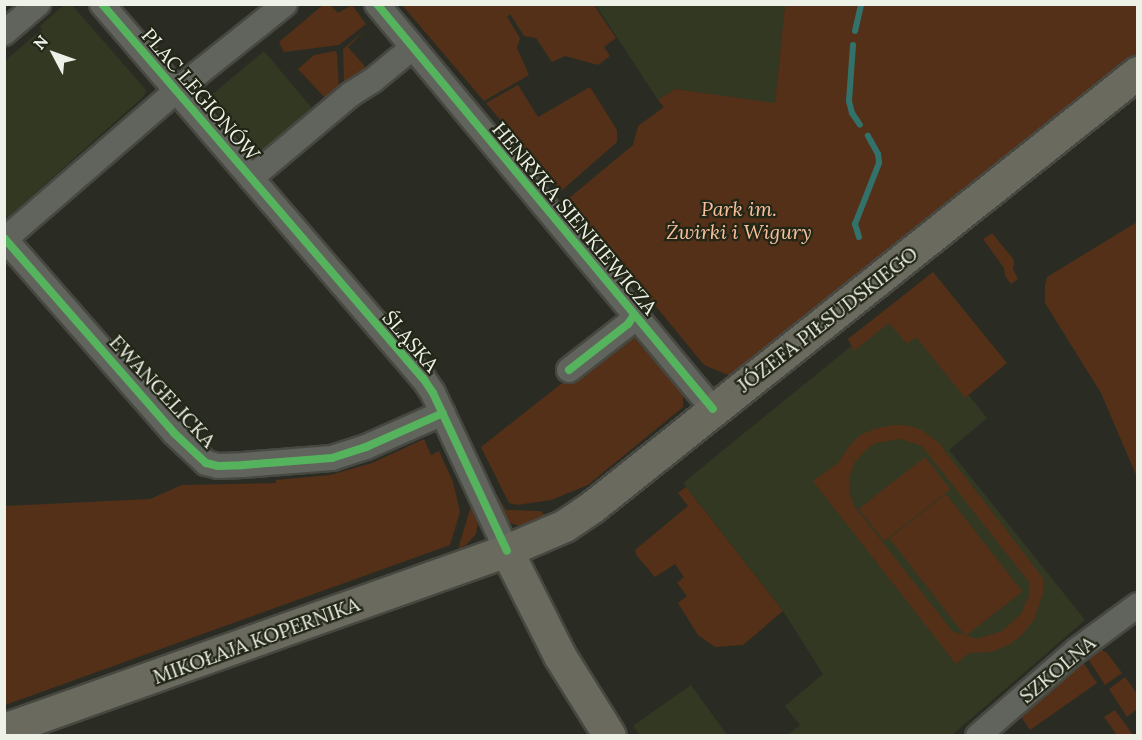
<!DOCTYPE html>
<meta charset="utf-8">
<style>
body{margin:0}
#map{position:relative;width:1142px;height:740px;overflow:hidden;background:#2a2c24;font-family:Lora,serif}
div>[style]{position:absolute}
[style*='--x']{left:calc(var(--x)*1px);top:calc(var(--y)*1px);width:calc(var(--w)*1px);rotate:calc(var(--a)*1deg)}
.built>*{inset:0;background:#333823;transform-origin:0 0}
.green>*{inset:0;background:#533017;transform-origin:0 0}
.stream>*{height:6px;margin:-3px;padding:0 3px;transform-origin:3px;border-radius:3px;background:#32726b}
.roads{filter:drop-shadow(2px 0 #474841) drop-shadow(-2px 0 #474841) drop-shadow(0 2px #474841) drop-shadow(0 -2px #474841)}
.minor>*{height:24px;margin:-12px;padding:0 12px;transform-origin:12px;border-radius:12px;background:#61635d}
.major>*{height:32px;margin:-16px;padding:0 16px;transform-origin:16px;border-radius:16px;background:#6b6a5e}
.cycleway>*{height:8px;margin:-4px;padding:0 4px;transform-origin:4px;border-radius:4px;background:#56b35d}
span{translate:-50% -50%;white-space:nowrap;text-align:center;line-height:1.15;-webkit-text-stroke:4.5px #222616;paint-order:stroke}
.street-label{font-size:20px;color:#eef1e7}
.park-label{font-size:20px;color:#f8bf9b;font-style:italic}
.frame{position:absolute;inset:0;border:6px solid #eef1e7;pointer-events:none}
.north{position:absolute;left:24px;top:24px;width:60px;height:60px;-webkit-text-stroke:4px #222616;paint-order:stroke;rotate:311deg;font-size:16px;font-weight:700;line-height:24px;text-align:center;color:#eef1e7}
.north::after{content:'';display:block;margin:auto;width:21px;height:27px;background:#eef1e7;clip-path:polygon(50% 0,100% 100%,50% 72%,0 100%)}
</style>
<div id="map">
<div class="built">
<div style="clip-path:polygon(64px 5px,72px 5px,146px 90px,144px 96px,8px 217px,5px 216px,5px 61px,42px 29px,40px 26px)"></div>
<div style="clip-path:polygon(596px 5px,785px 5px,775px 104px,676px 89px,658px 100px)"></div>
<div style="left:264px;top:51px;width:76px;height:75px;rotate:50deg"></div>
<div style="clip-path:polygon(898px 308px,987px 418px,949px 450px,1085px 620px,952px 735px,788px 735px,800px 725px,785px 706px,823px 674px,783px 611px,683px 483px)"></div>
<div style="clip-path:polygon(691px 685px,727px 735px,640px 735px,633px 726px)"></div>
</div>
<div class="green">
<div style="clip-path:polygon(323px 5px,330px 5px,338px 13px,352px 5px,366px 24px,339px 45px,284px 52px,279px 42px)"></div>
<div style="clip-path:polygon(402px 5px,594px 5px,616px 38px,604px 47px,610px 56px,598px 65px,565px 56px,552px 62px,536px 38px,524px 36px,510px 14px,507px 17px,520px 38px,517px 48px,529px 75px,484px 101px)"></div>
<div style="clip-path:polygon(785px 5px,1137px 5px,1137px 55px,733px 377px,704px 365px,568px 199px,633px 145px,638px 126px,664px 107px,658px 100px,675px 89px,775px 103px)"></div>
<div style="clip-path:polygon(365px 30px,348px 47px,368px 70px,349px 84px,344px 82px,343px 49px)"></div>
<div style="clip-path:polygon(335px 51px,337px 53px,339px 87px,338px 91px,326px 99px,298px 69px,314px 55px)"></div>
<div style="clip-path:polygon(518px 85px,538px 117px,590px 87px,617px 130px,617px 142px,561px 191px,486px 103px)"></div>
<div style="clip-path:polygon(1137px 222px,1137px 477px,1101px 393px,1045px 303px,1045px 286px,1047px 277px)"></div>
<div style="clip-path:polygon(992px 233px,1014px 260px,1013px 269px,1018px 279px,1011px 284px,1005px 276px,1004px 268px,983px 239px)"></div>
<div style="clip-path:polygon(933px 272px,1007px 363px,965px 398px,916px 337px,907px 344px,889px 323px,854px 351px,848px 339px)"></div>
<div style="clip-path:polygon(628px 331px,683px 393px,683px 407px,588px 485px,551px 500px,517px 505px,509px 503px,481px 447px)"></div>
<div style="clip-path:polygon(evenodd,893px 425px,904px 425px,920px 429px,938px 442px,1043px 578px,1044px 590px,1034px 620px,1022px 635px,1009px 645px,991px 652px,969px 653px,956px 664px,813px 481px,839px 462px,849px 446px,860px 435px,874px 429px,893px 425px,901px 439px,922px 446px,1029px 582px,1029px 595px,1021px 614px,1002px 631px,977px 639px,952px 631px,855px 507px,849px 493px,849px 478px,855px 462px,868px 448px,876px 443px,901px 439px)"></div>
<div style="clip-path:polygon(424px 439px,431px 455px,439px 451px,453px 482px,460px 512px,450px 545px,5px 705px,5px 506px,150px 499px,182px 485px,276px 483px,276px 480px,330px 475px,372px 463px)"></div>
<div style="left:925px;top:457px;width:41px;height:84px;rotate:52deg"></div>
<div style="clip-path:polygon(686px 487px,783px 611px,743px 645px,715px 647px,698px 635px,678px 603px,687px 596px,677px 583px,684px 577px,675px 564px,655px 577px,637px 556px,635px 550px,688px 506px,678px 493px)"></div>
<div style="clip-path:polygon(495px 492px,506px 510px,540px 511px,548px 517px,520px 526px,510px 523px,505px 519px,492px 493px)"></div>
<div style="left:946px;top:494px;width:124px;height:72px;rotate:52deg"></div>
<div style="clip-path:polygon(472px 503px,478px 520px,476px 534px,466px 545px,458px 549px)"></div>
<div style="clip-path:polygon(1096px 647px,1107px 653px,1122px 673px,1105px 685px,1086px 656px)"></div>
<div style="clip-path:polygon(1083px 662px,1097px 683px,1030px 730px,1020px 715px)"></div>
<div style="clip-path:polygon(1125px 677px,1137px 694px,1137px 709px,1127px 717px,1109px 689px)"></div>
<div style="clip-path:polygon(1115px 710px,1133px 735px,1117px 735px,1104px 717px)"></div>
</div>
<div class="stream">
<div style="--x:855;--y:31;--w:28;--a:-77"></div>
<div style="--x:853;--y:45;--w:56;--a:94.1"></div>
<div style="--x:849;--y:101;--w:12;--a:76"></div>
<div style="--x:852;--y:113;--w:14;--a:56"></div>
<div style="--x:859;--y:237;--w:14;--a:-107"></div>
<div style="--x:855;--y:224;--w:66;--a:-68.5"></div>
<div style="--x:879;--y:163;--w:9;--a:-96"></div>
<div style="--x:878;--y:154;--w:21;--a:-119"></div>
</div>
<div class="roads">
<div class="minor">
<div style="--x:102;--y:4;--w:493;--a:49.4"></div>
<div style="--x:423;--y:378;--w:18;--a:56"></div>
<div style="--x:433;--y:393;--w:174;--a:64.9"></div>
<div style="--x:377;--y:4;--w:526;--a:50.32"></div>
<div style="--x:4;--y:33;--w:45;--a:-40.5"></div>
<div style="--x:251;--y:178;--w:131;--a:-40"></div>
<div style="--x:351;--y:94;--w:25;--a:-32"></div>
<div style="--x:372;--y:81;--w:52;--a:-39.5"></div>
<div style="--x:4;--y:238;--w:259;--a:48.9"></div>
<div style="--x:174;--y:433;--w:44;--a:43.2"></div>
<div style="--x:206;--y:463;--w:12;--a:14"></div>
<div style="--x:218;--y:466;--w:25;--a:-2"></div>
<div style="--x:243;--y:465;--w:89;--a:-4.5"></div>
<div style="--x:332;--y:458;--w:36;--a:-18"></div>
<div style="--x:366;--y:447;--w:84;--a:-23.8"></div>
<div style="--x:4;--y:240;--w:228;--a:-40.9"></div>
<div style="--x:176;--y:91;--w:139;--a:-38.6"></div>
<div style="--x:569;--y:370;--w:75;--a:-37.9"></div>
<div style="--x:628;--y:324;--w:11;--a:-56"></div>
<div style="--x:978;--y:736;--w:131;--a:-41"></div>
<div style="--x:1077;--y:650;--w:76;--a:-36.4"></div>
</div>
<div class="major">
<div style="--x:507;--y:551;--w:118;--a:63.2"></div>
<div style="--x:560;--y:656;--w:94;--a:58"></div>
<div style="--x:4;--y:730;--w:534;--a:-19.59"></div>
<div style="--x:507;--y:551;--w:63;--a:-23.3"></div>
<div style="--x:565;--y:526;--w:34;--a:-34"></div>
<div style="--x:593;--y:507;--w:697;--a:-38.53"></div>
</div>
</div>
<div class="cycleway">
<div style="--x:102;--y:4;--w:493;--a:49.4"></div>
<div style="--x:423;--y:378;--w:18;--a:56"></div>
<div style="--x:433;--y:393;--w:174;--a:64.9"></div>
<div style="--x:377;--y:4;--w:526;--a:50.32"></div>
<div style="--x:4;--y:238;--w:259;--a:48.9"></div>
<div style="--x:174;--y:433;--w:44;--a:43.2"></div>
<div style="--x:206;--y:463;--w:12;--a:14"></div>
<div style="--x:218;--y:466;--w:25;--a:-2"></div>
<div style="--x:243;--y:465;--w:89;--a:-4.5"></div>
<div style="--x:332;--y:458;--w:36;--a:-18"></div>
<div style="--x:366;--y:447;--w:84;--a:-23.8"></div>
<div style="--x:569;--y:370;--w:75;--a:-37.9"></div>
<div style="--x:628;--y:324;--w:11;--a:-56"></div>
</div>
<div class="street-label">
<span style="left:201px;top:94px;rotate:49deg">PLAC LEGIONÓW</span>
<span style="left:575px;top:218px;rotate:50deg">HENRYKA SIENKIEWICZA</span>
<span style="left:827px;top:319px;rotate:-38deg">JÓZEFA PIŁSUDSKIEGO</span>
<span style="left:411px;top:341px;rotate:49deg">ŚLĄSKA</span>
<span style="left:163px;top:391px;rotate:47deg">EWANGELICKA</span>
<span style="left:256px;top:640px;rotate:-20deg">MIKOŁAJA KOPERNIKA</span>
<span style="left:1057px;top:669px;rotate:-40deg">SZKOLNA</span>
</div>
<div class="park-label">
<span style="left:739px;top:220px">Park im.<br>Żwirki i Wigury</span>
</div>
<div class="frame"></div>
<div class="north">N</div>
</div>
